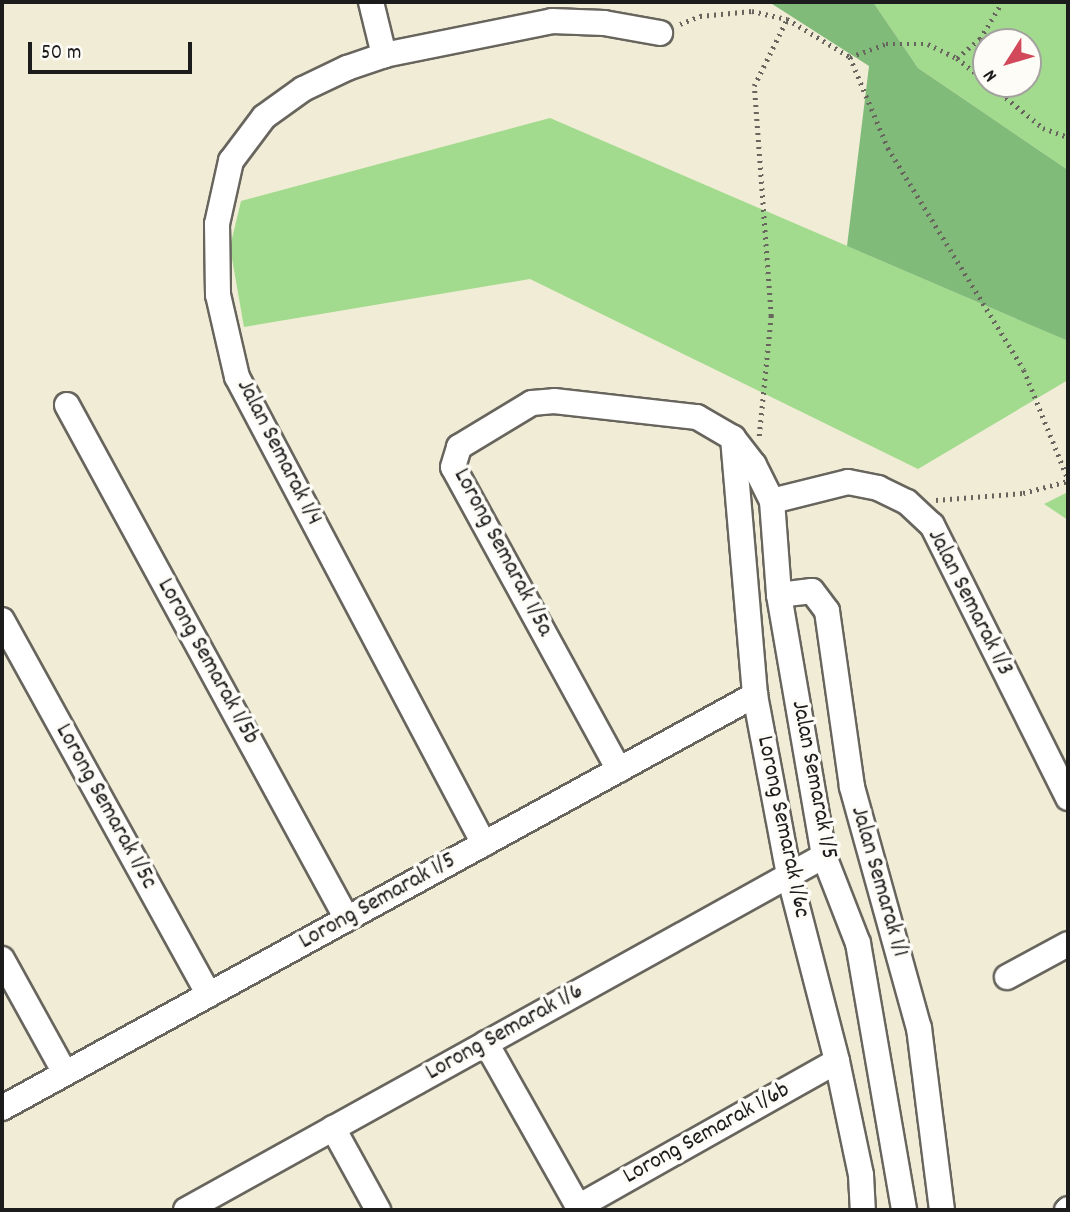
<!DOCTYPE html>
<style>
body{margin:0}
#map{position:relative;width:1070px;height:1212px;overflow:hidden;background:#f1ecd6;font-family:Dekko,sans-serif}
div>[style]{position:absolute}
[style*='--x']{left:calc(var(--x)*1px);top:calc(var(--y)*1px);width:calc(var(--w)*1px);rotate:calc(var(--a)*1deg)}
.green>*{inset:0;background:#a2db8e}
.forest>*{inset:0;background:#81bb79}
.path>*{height:4.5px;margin-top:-2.25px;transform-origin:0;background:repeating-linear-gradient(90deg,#67655d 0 2px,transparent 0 7px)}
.roads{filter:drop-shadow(2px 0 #67655d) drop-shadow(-2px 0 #67655d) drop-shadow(0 2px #67655d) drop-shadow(0 -2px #67655d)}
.minor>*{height:24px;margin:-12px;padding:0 12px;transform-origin:12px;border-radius:12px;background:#fff}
span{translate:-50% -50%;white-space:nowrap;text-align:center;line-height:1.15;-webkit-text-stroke:7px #fdfcf7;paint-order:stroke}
.street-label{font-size:24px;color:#1c1c1c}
.frame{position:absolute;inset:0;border:4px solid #1c1c1c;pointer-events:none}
.north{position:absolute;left:972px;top:28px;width:70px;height:70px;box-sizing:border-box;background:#fdfcf7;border:2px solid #a3a29f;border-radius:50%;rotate:233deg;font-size:19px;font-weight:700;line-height:28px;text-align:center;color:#1c1c1c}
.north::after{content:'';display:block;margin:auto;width:24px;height:32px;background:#d1495b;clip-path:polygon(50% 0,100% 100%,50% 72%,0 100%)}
.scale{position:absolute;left:28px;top:42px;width:164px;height:32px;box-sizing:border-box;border:4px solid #1c1c1c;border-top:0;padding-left:9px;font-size:21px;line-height:24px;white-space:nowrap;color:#1c1c1c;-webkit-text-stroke:5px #fdfcf7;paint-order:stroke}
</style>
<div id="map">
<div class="green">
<div style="clip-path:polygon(evenodd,873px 2px,1068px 2px,1068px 170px,918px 68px,873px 2px,986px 42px,1028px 42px,1028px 84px,986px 84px,986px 42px)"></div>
<div style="clip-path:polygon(550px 118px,1068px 341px,1068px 380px,918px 469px,530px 279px,244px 327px,230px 247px,241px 201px)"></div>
<div style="clip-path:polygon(1068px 492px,1068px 520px,1044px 504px)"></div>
</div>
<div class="forest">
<div style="clip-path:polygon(769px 2px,873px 2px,918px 68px,1068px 170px,1068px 341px,847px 246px,869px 66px)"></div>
</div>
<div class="path">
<div style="--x:680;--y:24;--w:22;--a:-22"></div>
<div style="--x:700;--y:16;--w:52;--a:-5.5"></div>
<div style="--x:752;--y:11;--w:36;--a:13"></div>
<div style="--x:787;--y:19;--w:74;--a:31.1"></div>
<div style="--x:850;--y:57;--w:38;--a:-20"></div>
<div style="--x:886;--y:44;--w:42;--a:0"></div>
<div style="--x:928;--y:44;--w:32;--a:26"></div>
<div style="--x:957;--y:58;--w:111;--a:39.1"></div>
<div style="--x:1043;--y:128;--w:27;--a:20"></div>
<div style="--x:850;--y:57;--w:99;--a:67.3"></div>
<div style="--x:888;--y:148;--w:260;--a:58.5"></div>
<div style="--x:1024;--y:370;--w:118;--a:68"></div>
<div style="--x:957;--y:58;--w:30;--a:-40"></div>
<div style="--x:980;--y:39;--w:43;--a:-59.3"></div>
<div style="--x:759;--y:436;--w:121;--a:-84.3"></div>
<div style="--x:771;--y:316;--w:231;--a:-94.2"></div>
<div style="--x:754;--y:86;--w:75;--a:-63.8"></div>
<div style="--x:936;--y:500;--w:87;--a:-4.6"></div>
<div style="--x:1023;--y:493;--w:47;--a:-14.9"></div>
</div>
<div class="roads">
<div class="minor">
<div style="--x:371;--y:2;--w:55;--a:76.2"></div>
<div style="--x:67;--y:405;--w:585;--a:61.42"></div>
<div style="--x:733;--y:438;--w:258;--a:85.1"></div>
<div style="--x:755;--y:695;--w:183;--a:79.3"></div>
<div style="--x:789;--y:875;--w:192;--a:75.5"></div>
<div style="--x:837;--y:1061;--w:116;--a:78.1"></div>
<div style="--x:861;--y:1175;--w:35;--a:87"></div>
<div style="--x:772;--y:501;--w:78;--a:-14"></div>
<div style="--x:848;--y:482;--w:31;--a:11"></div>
<div style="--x:878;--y:488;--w:32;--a:26"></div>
<div style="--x:907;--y:502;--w:34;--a:43"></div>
<div style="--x:932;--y:525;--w:305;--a:63.5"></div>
<div style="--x:779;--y:595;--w:33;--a:-7"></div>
<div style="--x:812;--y:591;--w:25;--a:53"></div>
<div style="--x:827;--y:611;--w:178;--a:81.9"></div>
<div style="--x:852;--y:787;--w:250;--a:74.5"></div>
<div style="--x:919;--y:1028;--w:183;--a:82.8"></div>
<div style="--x:2;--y:620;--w:428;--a:61.1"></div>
<div style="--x:619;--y:770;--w:345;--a:-118.7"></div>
<div style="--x:453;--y:467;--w:21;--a:-73"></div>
<div style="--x:459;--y:447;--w:85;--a:-31.1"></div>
<div style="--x:532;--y:403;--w:22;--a:-5"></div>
<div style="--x:554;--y:401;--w:144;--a:6.4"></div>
<div style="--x:697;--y:417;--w:42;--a:30.3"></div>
<div style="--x:733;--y:438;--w:34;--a:52"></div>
<div style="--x:754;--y:465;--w:40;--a:63.4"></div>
<div style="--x:772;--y:501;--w:94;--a:85.7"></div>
<div style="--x:779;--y:595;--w:265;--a:80.2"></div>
<div style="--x:824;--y:856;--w:93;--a:68.7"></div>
<div style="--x:858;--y:943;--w:271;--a:80.2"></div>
<div style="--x:484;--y:844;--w:528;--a:-117.87"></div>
<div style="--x:237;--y:377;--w:84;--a:-103"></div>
<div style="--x:218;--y:295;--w:71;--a:-90.8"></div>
<div style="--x:217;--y:224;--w:65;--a:-77.5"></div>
<div style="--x:231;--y:161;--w:55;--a:-53.1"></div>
<div style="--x:264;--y:117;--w:48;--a:-35.7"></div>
<div style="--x:303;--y:89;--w:49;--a:-25.5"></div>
<div style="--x:347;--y:68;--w:39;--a:-19"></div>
<div style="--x:384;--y:55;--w:171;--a:-11.4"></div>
<div style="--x:552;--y:21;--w:52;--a:2.2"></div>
<div style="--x:604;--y:23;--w:57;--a:10.1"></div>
<div style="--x:2;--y:959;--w:130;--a:61.1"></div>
<div style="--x:1007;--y:977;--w:69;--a:-28.4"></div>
<div style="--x:486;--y:1043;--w:192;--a:60.6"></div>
<div style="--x:2;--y:1108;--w:859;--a:-28.74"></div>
<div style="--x:333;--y:1128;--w:94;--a:61.2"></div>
<div style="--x:578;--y:1207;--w:297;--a:-29.4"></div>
<div style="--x:186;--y:1210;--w:730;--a:-29.02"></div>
<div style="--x:1067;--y:1210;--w:1;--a:-45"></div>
</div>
</div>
<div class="street-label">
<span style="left:278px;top:453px;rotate:63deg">Jalan Semarak 1/4</span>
<span style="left:502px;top:553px;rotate:62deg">Lorong Semarak 1/5a</span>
<span style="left:969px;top:603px;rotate:63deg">Jalan Semarak 1/3</span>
<span style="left:207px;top:662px;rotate:61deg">Lorong Semarak 1/5b</span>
<span style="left:813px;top:780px;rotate:79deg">Jalan Semarak 1/5</span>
<span style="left:105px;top:807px;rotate:61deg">Lorong Semarak 1/5c</span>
<span style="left:782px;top:827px;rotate:78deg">Lorong Semarak 1/6c</span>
<span style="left:878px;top:882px;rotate:74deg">Jalan Semarak 1/1</span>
<span style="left:378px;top:902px;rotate:-29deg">Lorong Semarak 1/5</span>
<span style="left:505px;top:1033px;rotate:-29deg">Lorong Semarak 1/6</span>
<span style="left:707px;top:1134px;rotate:-29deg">Lorong Semarak 1/6b</span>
</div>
<div class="frame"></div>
<div class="north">N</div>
<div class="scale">50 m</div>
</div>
